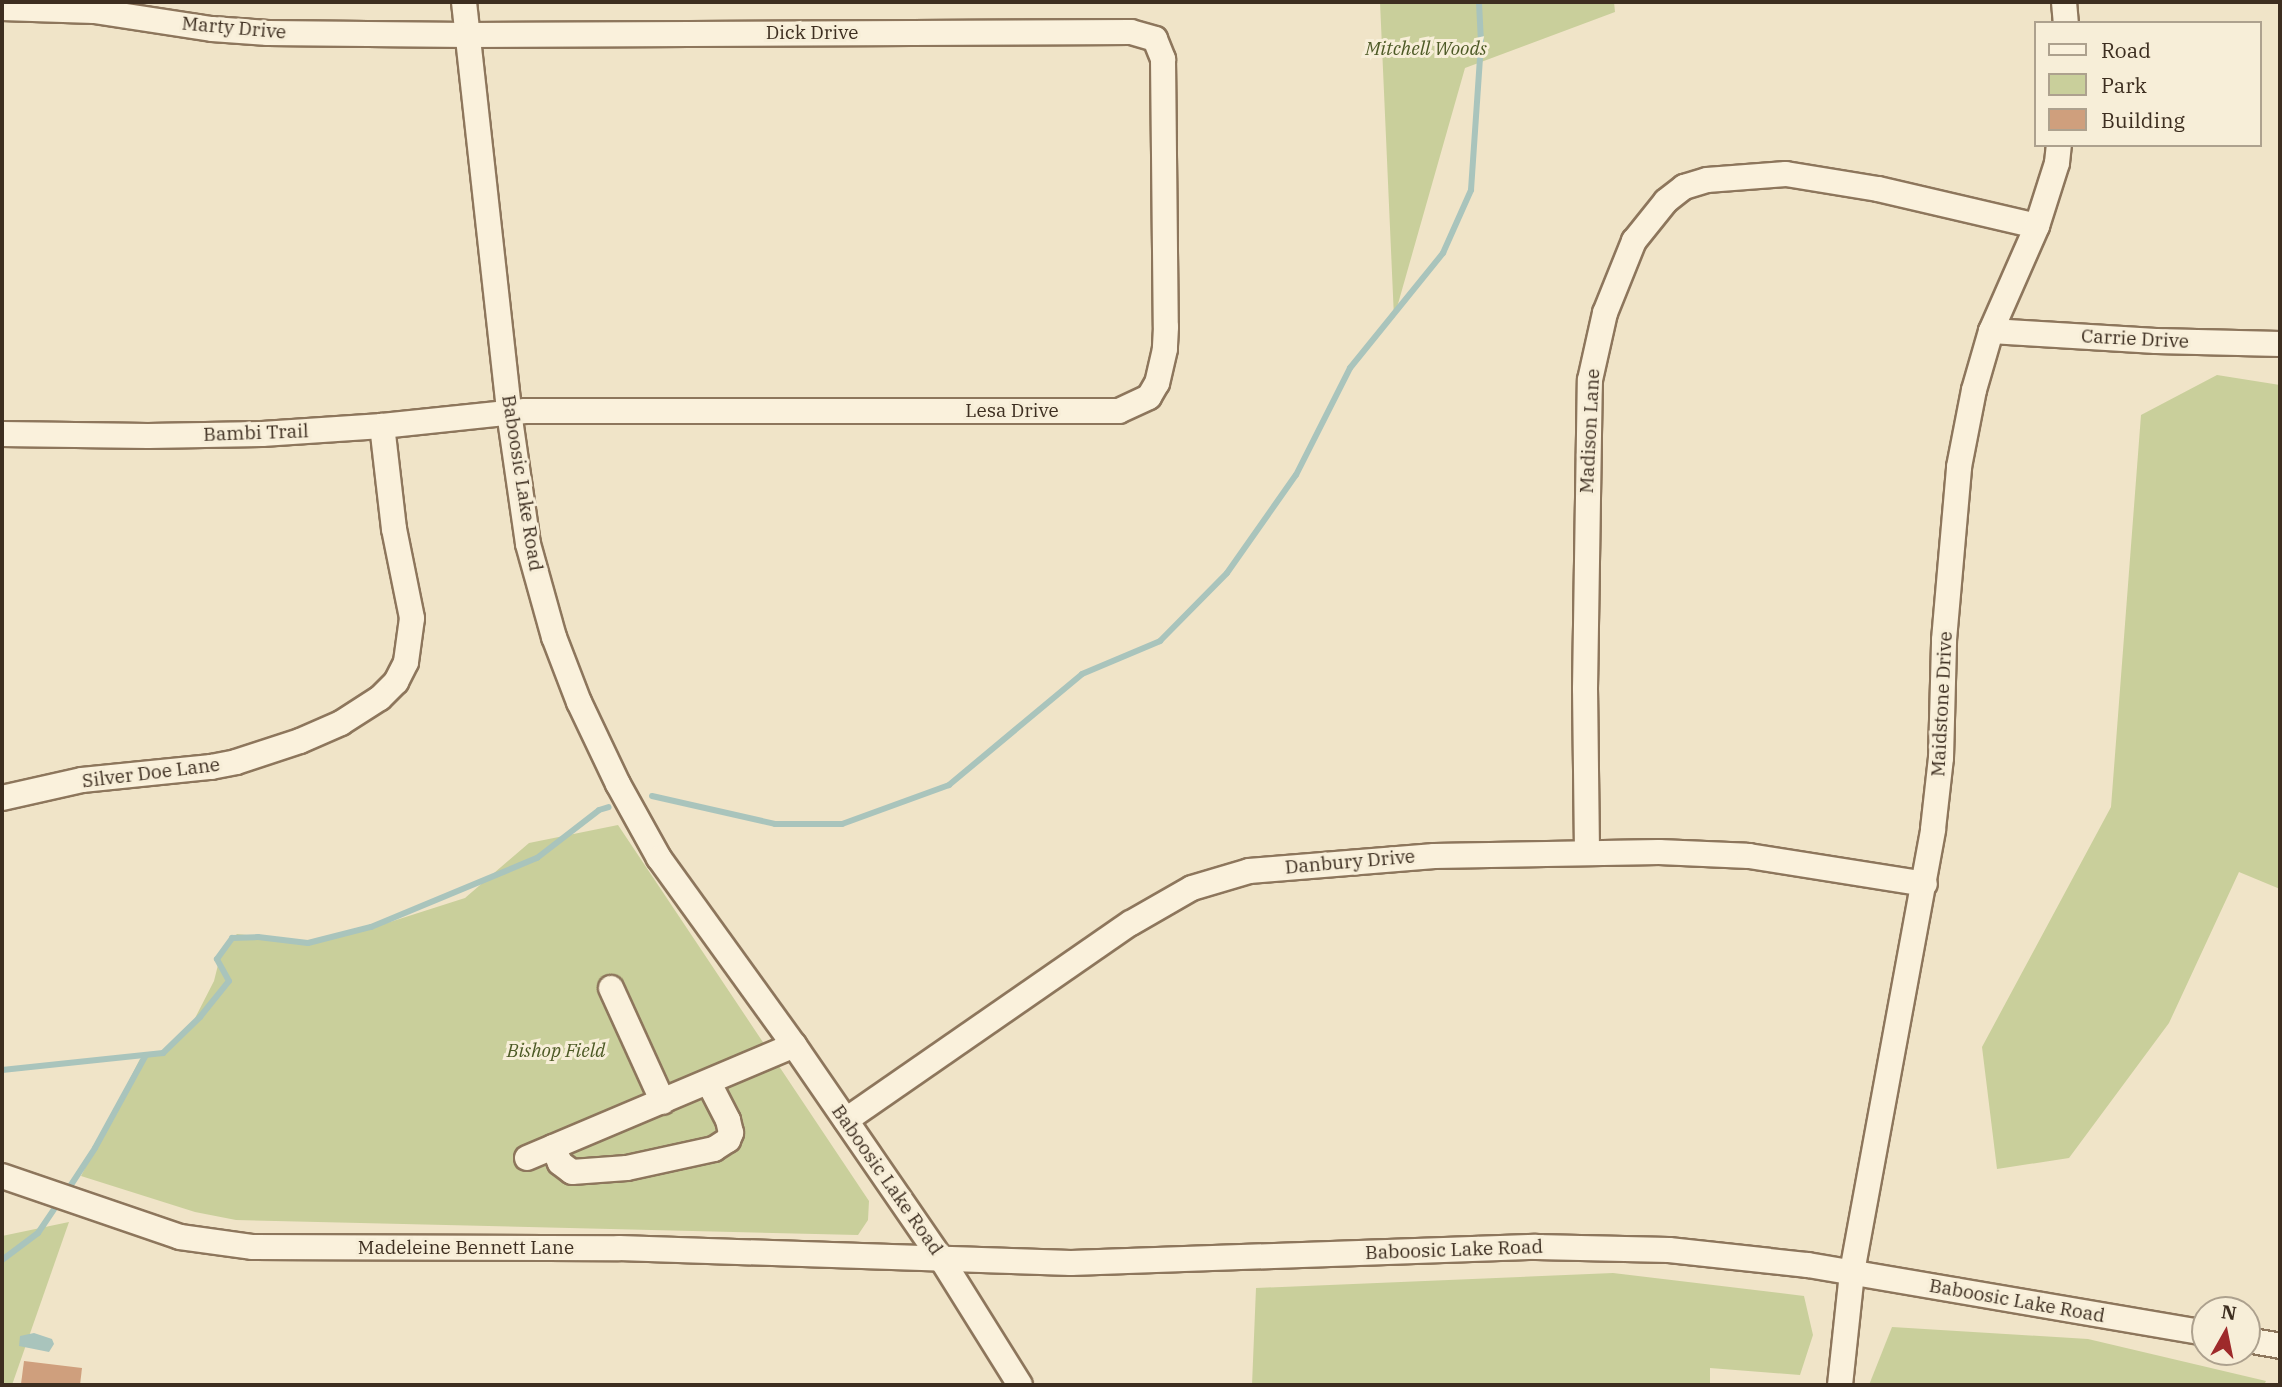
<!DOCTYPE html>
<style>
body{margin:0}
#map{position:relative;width:2282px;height:1387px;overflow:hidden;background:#f0e4c8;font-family:"IBM Plex Serif",serif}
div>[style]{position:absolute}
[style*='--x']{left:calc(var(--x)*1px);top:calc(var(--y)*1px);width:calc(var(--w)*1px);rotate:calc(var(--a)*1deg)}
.green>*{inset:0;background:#c9cf9b}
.water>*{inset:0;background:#a9c4bc}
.stream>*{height:6px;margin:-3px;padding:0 3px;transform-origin:3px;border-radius:3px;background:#a9c4bc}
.building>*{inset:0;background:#cf9f7d}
.roads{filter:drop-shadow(2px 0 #8d765c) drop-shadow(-2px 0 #8d765c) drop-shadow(0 2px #8d765c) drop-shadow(0 -2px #8d765c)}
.minor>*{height:24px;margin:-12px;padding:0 12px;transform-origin:12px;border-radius:12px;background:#faf1dc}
span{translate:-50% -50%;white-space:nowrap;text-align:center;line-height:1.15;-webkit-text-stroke:6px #f7eed8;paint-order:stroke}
.street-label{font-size:19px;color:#3d2e20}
.park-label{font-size:19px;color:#4d5a26;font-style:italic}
.frame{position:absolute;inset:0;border:4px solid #3d2e20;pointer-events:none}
.legend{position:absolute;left:2034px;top:21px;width:228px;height:126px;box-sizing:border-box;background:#f7eed8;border:2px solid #ada18e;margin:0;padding:9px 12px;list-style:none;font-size:21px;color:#3d2e20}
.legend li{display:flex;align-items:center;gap:14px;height:35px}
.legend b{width:35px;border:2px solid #ada18e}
.north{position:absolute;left:2191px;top:1296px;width:70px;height:70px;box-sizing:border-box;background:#f7eed8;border:2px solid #ada18e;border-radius:50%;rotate:9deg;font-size:19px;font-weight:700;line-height:28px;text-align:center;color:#3d2e20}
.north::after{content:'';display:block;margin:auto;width:24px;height:32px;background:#9e2a2b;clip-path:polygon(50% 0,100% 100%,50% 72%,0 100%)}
</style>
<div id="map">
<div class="green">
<div style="clip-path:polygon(1380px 2px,1614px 2px,1615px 12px,1465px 68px,1394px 318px)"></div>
<div style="clip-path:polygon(2217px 375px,2280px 385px,2280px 889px,2239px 872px,2169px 1023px,2069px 1158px,1997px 1169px,1982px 1047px,2111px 807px,2141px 415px)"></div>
<div style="clip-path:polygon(618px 825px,869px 1201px,868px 1220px,858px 1235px,236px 1220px,195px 1212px,81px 1176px,140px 1059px,165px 1051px,191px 1026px,214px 981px,222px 949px,237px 934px,318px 942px,368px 929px,465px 898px,529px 843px)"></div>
<div style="clip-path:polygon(69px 1222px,12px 1385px,2px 1385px,2px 1236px)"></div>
<div style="clip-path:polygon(1613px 1273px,1804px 1296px,1813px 1335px,1800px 1375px,1710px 1368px,1710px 1385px,1252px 1385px,1256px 1288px)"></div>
<div style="clip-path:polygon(1892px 1327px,2088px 1339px,2266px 1381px,2264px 1385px,1869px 1385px)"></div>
</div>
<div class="water">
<div style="clip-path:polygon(34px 1333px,52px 1339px,54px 1344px,49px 1352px,19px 1346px,20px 1336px)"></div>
</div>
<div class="stream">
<div style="--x:652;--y:796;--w:126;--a:12.8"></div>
<div style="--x:775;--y:824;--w:67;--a:0"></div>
<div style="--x:842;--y:824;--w:114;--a:-20"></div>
<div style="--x:949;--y:785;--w:173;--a:-39.8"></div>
<div style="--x:1082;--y:674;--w:85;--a:-22.9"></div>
<div style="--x:1160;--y:641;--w:95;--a:-45.4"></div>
<div style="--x:1227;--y:573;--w:120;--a:-54.9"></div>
<div style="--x:1296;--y:475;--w:120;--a:-63.2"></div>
<div style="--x:1350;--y:368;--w:148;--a:-51"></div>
<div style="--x:1443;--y:253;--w:69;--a:-66"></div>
<div style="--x:1471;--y:190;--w:148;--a:-86.1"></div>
<div style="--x:1481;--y:42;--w:40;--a:-92.9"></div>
<div style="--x:2;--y:1070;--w:162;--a:-6"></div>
<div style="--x:163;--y:1053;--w:52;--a:-44.2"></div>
<div style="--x:200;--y:1017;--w:46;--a:-51.1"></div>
<div style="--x:229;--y:981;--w:25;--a:-119"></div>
<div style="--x:217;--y:959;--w:26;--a:-54"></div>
<div style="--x:232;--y:938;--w:26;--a:-2"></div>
<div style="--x:258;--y:937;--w:50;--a:6.8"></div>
<div style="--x:308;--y:943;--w:65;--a:-14.3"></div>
<div style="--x:371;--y:927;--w:180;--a:-22.6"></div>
<div style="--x:537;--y:858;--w:78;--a:-37.7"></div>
<div style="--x:599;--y:810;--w:10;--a:-17"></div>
<div style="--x:67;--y:1191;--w:51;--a:-56.9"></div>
<div style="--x:95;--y:1148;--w:106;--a:-61.3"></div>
<div style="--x:2;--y:1260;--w:45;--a:-36.9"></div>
<div style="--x:38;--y:1233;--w:37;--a:-56"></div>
</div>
<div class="building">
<div style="clip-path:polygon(24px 1361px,82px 1368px,80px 1385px,21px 1384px)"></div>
</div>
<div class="roads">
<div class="minor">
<div style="--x:464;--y:2;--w:412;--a:83.7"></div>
<div style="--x:509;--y:412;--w:133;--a:81.8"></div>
<div style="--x:528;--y:544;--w:97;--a:74.4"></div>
<div style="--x:554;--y:637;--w:70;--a:69"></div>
<div style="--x:579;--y:702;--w:91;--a:64.6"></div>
<div style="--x:618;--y:784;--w:85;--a:61"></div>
<div style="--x:659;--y:858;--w:231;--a:54.2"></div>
<div style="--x:794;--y:1045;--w:261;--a:55.5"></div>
<div style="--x:942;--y:1260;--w:147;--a:58"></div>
<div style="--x:2064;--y:2;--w:21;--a:85"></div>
<div style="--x:2;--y:8;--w:92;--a:1.9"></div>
<div style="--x:94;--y:11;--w:119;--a:8.7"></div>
<div style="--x:212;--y:29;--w:56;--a:4.1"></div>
<div style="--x:268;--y:33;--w:200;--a:0.6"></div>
<div style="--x:468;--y:35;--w:663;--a:-0.26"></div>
<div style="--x:1131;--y:32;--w:25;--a:16"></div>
<div style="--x:1155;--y:39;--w:22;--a:68"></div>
<div style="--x:1163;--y:59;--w:268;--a:89.4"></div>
<div style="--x:1166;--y:327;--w:22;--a:93"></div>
<div style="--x:1165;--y:349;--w:35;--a:103"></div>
<div style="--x:1157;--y:383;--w:16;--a:120"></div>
<div style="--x:1149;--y:397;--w:33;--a:155"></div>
<div style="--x:1119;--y:411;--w:594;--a:180"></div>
<div style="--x:525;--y:411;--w:144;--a:174"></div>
<div style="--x:382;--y:426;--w:120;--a:176.2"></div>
<div style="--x:262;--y:434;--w:114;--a:179"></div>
<div style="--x:148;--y:436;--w:146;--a:-179.2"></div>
<div style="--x:1991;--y:331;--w:165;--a:3.5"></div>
<div style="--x:2156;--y:341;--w:124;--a:1.4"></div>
<div style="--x:2;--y:798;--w:82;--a:-12.7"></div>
<div style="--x:82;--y:780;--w:130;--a:-5.8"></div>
<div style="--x:211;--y:767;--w:25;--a:-11"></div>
<div style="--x:236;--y:762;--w:67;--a:-18.2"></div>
<div style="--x:300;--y:741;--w:45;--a:-23.7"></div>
<div style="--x:341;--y:723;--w:46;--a:-32.7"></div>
<div style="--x:380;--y:698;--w:23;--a:-45"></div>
<div style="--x:396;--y:682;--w:22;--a:-63"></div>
<div style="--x:406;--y:662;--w:44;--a:-82.2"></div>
<div style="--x:412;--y:618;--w:91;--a:-101.4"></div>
<div style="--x:394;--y:529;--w:104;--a:-96.6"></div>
<div style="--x:1587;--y:851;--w:162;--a:-90.7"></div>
<div style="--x:1585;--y:689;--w:309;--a:-89.1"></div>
<div style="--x:1590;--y:380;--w:69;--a:-77.4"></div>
<div style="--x:1605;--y:313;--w:78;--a:-68.1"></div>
<div style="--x:1634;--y:241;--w:51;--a:-51.3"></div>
<div style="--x:1666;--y:201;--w:23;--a:-38"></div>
<div style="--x:1684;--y:187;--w:24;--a:-17"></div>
<div style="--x:1707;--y:180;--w:79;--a:-4.3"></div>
<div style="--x:1786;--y:174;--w:93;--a:9.3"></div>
<div style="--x:1878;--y:189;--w:163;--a:13.1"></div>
<div style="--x:611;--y:988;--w:125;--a:65.5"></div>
<div style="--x:846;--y:1120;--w:346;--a:-34.7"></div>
<div style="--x:1131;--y:923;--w:70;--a:-29.8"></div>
<div style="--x:1192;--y:888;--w:59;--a:-16.6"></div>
<div style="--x:1249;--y:871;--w:186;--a:-4.6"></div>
<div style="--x:1434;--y:856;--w:225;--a:-1"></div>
<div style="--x:1659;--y:852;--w:90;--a:2.5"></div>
<div style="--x:1749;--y:856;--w:178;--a:9"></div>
<div style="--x:553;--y:1147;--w:17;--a:66"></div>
<div style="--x:560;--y:1163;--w:15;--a:37"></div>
<div style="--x:572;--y:1172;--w:55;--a:-4.2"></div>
<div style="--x:627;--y:1168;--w:89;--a:-12.3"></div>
<div style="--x:714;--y:1149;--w:17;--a:-33"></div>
<div style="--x:728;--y:1140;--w:8;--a:-67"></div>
<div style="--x:731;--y:1133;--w:13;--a:-103"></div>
<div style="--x:728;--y:1120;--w:42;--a:-117.2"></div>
<div style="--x:527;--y:1158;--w:290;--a:-22.9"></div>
<div style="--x:2;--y:1176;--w:188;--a:18.9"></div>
<div style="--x:180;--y:1237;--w:74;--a:7.8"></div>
<div style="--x:253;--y:1247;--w:366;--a:0.2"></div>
<div style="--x:619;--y:1248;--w:452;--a:1.9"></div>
<div style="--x:1071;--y:1263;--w:465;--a:-2"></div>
<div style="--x:1536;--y:1247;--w:133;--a:1.3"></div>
<div style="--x:1669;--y:1250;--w:140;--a:6.2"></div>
<div style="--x:1808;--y:1265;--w:403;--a:9.7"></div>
<div style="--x:2247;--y:1340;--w:34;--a:10"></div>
<div style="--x:1840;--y:1385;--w:114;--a:-83.9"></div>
<div style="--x:1852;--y:1272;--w:450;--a:-79.6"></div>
<div style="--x:1933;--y:829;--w:71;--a:-83.6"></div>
<div style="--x:1941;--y:758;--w:118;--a:-88.5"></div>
<div style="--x:1944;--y:640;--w:174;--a:-85"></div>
<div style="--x:1959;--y:467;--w:78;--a:-79"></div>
<div style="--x:1974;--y:390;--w:61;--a:-73.9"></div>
<div style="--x:1991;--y:331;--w:115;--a:-66.3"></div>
<div style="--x:2037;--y:226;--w:66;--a:-72.4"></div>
<div style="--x:2057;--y:163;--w:18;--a:-84"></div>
</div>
</div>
<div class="street-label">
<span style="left:234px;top:28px;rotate:5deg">Marty Drive</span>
<span style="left:812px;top:33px">Dick Drive</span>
<span style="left:2135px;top:339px;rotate:3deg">Carrie Drive</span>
<span style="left:1012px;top:411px">Lesa Drive</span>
<span style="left:1590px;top:431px;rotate:-87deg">Madison Lane</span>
<span style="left:256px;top:433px;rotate:-2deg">Bambi Trail</span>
<span style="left:522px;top:483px;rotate:81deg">Baboosic Lake Road</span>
<span style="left:1942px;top:704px;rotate:-87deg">Maidstone Drive</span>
<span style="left:151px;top:773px;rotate:-7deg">Silver Doe Lane</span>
<span style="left:1350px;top:862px;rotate:-5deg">Danbury Drive</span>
<span style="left:887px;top:1180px;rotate:55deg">Baboosic Lake Road</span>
<span style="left:466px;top:1248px">Madeleine Bennett Lane</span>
<span style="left:1454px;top:1250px;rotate:-2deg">Baboosic Lake Road</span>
<span style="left:2017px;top:1301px;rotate:10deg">Baboosic Lake Road</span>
</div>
<div class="park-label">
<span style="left:1426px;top:49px">Mitchell Woods</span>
<span style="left:556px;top:1051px">Bishop Field</span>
</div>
<div class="frame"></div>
<ul class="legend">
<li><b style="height:9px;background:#faf1dc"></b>Road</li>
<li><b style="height:19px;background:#c9cf9b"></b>Park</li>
<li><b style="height:19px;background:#cf9f7d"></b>Building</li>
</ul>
<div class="north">N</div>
</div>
